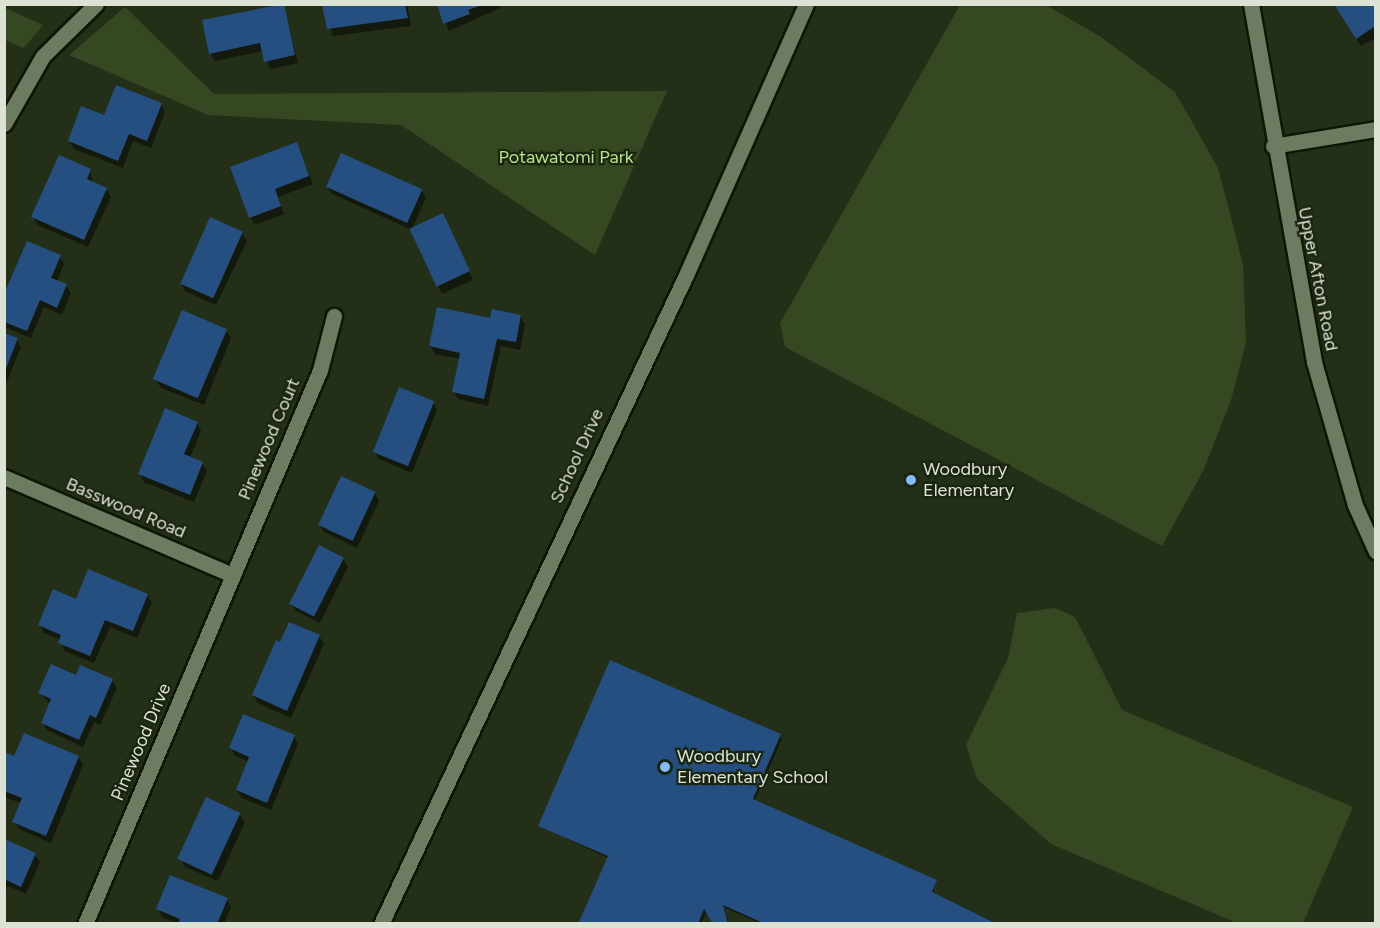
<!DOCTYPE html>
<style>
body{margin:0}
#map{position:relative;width:1380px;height:928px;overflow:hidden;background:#242f18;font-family:Figtree,sans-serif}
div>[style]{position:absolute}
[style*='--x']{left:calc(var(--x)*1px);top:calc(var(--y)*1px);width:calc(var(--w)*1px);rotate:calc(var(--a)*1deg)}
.green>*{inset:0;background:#354821}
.shadow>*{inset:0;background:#0007}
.building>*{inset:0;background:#254f80;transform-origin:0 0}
.roads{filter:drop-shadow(2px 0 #0d1703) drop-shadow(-2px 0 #0d1703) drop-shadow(0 2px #0d1703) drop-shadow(0 -2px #0d1703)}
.minor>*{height:15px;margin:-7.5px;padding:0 7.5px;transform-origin:7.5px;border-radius:7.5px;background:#6d7b61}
.dots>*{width:16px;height:16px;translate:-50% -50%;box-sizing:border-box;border:3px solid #1a250f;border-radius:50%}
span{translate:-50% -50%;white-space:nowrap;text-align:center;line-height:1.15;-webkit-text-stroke:4.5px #1a250f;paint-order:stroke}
.park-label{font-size:18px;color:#b5e189}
.street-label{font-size:18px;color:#dce3d5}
.poi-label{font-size:18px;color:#dce3d5}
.left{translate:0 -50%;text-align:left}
.frame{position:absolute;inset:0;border:6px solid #dce3d5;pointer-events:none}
</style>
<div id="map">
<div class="green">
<div style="clip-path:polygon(960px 5px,1046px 5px,1101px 37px,1175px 92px,1218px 168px,1243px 264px,1246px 343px,1231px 400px,1204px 469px,1162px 546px,785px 347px,780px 323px)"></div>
<div style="clip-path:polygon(125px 7px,214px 94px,667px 91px,595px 255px,401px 125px,208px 115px,69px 55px)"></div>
<div style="clip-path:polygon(5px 8px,43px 25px,24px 48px,5px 40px)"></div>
<div style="clip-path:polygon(1055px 608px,1075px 617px,1122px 710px,1353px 807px,1303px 923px,1237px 923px,1051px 844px,977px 779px,966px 745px,1008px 658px,1017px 613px)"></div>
</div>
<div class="shadow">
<div style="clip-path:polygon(324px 4px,407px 4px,411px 26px,333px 36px)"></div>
<div style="clip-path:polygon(438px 4px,499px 4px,500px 8px,449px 31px)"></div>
<div style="clip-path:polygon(1335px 4px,1376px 4px,1376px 38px,1361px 46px)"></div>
<div style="clip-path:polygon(283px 5px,298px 63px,270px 69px,263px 51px,215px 61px,210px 53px)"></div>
<div style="clip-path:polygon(161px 104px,165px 112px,151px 148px,133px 141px,123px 168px,74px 149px,69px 141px,105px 117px)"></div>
<div style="clip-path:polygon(296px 144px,313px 184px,278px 197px,284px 214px,255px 225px,250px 217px)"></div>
<div style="clip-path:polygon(90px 170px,93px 183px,106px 189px,111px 197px,88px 247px,38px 225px,33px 217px)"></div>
<div style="clip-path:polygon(327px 187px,421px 190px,426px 198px,412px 229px,446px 223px,473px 280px,442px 294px,412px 230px,332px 194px)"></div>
<div style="clip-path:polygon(242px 233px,247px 241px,216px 305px,185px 291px,181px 283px)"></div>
<div style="clip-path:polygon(60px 257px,64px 264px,57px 282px,66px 286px,71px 293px,62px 315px,44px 307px,31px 338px,4px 327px,4px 298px)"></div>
<div style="clip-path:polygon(520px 316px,525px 324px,520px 350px,501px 346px,488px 406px,458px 399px,454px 392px,461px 359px,435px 354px,430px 346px)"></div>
<div style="clip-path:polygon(226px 330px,231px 338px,204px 405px,161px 388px,156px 380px)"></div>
<div style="clip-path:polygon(4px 334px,17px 339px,21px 347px,4px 389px)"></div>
<div style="clip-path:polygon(433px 403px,437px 410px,412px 473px,379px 459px,375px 452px)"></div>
<div style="clip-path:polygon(197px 423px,201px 431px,190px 458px,202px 463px,207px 471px,194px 502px,144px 482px,140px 474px)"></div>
<div style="clip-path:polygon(375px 493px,379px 501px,357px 548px,324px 532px,319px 524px)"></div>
<div style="clip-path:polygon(343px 559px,348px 567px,320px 623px,296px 611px,292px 604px)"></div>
<div style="clip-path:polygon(147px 595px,152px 603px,137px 638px,110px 627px,94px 663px,64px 651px,61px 640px,44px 633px,40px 625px,77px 601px)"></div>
<div style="clip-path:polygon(319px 636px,324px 644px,291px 718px,258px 703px,253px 695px,281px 644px)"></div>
<div style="clip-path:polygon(81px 667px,112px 680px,117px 688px,100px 725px,94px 722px,83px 747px,47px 730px,42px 722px,51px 704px,40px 693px,77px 677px)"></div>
<div style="clip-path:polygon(294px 736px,298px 744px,271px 810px,242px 798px,237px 790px,249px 762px,235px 756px,231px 748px)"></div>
<div style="clip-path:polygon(780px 736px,782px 739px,754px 802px,936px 881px,933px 894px,998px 924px,761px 924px,724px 907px,729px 924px,713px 924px,707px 911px,701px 924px,580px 924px,608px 858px,540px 826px)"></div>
<div style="clip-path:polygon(78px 757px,83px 765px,51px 843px,19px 829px,14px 821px,21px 803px,4px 797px,4px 760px)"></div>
<div style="clip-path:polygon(240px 814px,245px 822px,218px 881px,185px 867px,181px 859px)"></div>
<div style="clip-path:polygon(4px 841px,35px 855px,40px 862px,26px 894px,8px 886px,4px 894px)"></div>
<div style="clip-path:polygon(227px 899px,231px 907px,224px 924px,178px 924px,162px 917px,158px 909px)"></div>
</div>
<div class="building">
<div style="clip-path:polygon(284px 4px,295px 55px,264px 62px,260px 43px,209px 54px,202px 20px)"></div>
<div style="clip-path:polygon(437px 4px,482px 4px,482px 5px,468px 10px,470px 14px,443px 24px)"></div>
<div style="clip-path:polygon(1334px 4px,1376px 4px,1376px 30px,1374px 27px,1356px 39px)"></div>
<div style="clip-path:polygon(322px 5px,405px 5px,408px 18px,327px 29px)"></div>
<div style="clip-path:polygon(116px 85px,162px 103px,147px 141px,129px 134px,118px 161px,68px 141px,81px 106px,104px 115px)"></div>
<div style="clip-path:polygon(297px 142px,309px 176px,275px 189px,281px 206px,249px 218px,230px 167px)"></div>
<div style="left:341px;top:153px;width:89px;height:37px;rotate:24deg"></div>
<div style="clip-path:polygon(59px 155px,91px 169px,87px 179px,107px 188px,84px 240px,31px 217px)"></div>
<div style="left:443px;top:213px;width:64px;height:37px;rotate:65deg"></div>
<div style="left:210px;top:217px;width:36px;height:73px;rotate:24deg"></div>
<div style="clip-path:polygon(27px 241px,61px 255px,51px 278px,67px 284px,57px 308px,40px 300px,27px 331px,4px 322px,4px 294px)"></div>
<div style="clip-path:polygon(437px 307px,490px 318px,492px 309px,521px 315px,516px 342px,497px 339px,484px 399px,452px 392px,460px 353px,429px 346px)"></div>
<div style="left:182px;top:310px;width:49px;height:75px;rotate:23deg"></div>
<div style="clip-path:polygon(4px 333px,18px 338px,5px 371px,4px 371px)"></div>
<div style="left:399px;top:387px;width:38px;height:70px;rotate:22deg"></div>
<div style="clip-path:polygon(165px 408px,198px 422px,184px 454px,203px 462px,190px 495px,138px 474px)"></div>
<div style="left:341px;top:476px;width:38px;height:54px;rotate:25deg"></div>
<div style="left:319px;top:545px;width:28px;height:66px;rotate:27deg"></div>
<div style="clip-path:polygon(88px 569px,148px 594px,133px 631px,105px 620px,90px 656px,58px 643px,61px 635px,38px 625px,53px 589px,76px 599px)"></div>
<div style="clip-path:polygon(289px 622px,320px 635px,287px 711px,252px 695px,276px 640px,280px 642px)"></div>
<div style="clip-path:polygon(610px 660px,781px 734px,753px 799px,937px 880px,932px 892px,997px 924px,765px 924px,723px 905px,728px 924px,713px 924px,704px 909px,698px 924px,578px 924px,608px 856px,538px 826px)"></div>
<div style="clip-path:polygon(51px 664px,76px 675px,80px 665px,113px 679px,96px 718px,90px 715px,79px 740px,41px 723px,51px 699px,38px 693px)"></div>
<div style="clip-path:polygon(243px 714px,295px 735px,267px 803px,236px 790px,249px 757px,229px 748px)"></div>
<div style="clip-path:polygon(24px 733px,79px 756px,46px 836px,12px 822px,22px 798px,4px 791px,4px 756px,6px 753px,14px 756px)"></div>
<div style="left:206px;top:797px;width:38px;height:68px;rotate:25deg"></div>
<div style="clip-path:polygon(4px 839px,36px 853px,21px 887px,4px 879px)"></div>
<div style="clip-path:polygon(170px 875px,228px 898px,217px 924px,178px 924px,180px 919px,156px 909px)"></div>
</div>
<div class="roads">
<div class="minor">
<div style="--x:1251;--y:4;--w:364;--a:80"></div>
<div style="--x:1314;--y:362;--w:149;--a:74"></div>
<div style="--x:1355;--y:505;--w:51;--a:65.9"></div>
<div style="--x:4;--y:124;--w:78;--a:-60.2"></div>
<div style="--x:43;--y:56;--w:74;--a:-44.5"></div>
<div style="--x:1273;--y:146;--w:104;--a:-9.4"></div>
<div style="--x:4;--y:477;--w:249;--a:23.2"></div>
<div style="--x:85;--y:924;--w:602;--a:-67.01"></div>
<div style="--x:320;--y:370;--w:56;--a:-75.5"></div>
<div style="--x:381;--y:924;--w:717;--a:-64.83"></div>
<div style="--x:686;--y:275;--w:296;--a:-66.1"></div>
</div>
</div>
<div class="dots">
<div style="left:911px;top:480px;background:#86bbfb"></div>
<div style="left:665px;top:767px;background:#86bbfb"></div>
</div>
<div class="park-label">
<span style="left:566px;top:157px">Potawatomi Park</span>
</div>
<div class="street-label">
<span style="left:1318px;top:279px;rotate:79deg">Upper Afton Road</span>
<span style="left:269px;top:439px;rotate:-67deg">Pinewood Court</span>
<span style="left:577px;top:456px;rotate:-65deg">School Drive</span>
<span style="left:126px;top:508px;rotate:23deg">Basswood Road</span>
<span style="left:141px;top:742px;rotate:-67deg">Pinewood Drive</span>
</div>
<div class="poi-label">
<span class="left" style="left:923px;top:480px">Woodbury<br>Elementary</span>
<span class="left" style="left:677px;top:767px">Woodbury<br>Elementary School</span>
</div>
<div class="frame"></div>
</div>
